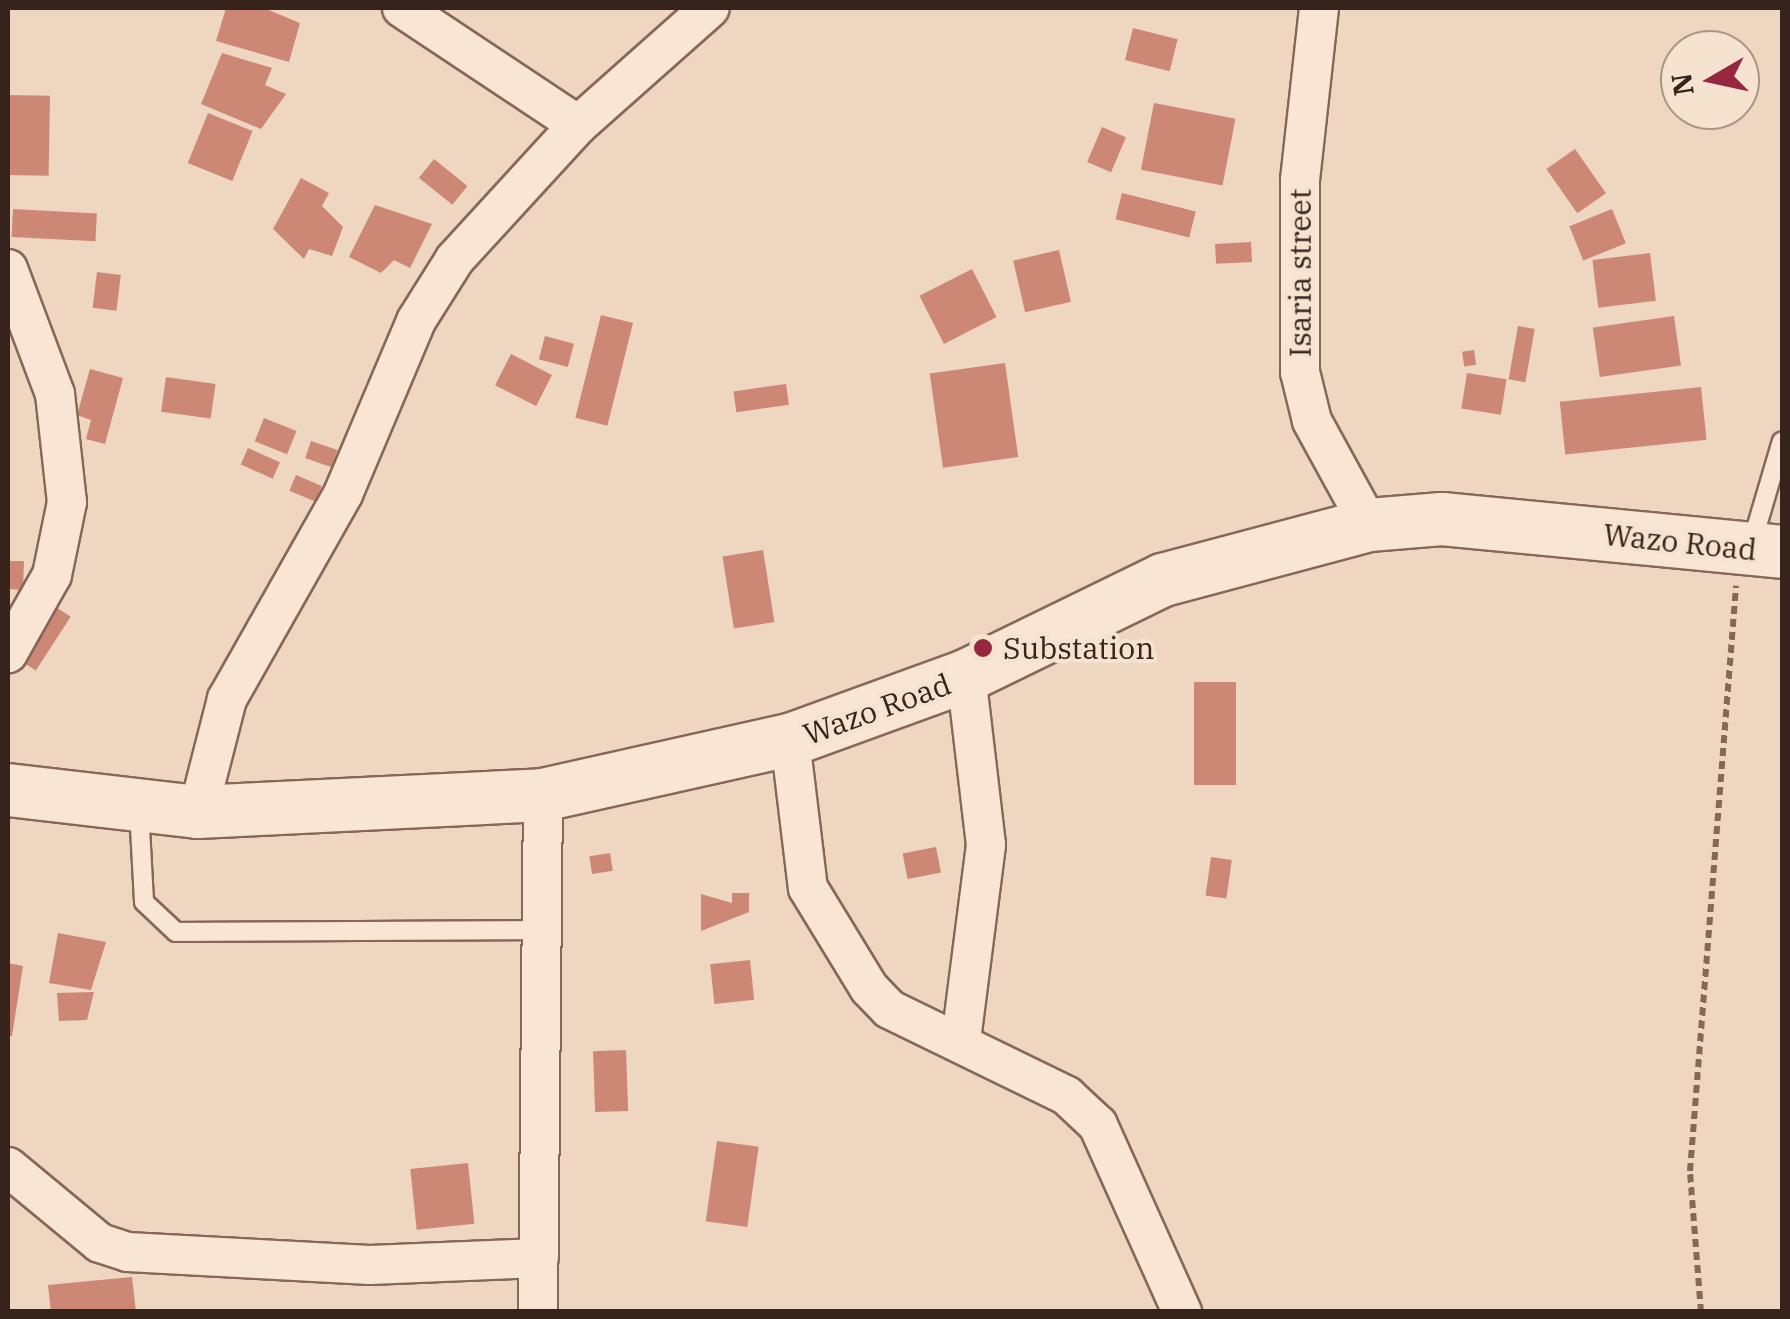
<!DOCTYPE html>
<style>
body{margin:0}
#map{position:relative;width:1790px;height:1319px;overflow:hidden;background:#eed6c0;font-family:"IBM Plex Serif",serif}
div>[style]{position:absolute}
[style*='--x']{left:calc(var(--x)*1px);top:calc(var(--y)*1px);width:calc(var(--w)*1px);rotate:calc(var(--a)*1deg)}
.building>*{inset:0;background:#cc8775;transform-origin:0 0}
.path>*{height:6px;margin-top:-3px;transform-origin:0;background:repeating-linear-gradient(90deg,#876758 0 8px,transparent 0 13px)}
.roads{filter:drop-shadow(2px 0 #876758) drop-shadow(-2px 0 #876758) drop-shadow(0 2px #876758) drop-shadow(0 -2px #876758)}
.service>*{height:18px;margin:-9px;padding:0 9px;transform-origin:9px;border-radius:9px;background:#f9e5d3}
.minor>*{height:38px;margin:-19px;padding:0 19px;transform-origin:19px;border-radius:19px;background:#f9e5d3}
.secondary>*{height:52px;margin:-26px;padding:0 26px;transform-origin:26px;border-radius:26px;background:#f9e5d3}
.dots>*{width:28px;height:28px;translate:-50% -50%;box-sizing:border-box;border:5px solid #f5e2cf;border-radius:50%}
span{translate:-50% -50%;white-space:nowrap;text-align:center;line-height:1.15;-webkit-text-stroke:8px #f5e2cf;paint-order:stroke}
.street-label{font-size:30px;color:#36231c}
.poi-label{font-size:30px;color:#36231c}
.left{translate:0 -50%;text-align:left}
.frame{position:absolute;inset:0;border:10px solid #36231c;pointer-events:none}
.north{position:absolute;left:1660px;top:30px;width:100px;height:100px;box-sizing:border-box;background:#f5e2cf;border:2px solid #a99687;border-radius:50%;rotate:261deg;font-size:28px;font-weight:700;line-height:40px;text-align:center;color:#36231c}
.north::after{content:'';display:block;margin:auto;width:35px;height:45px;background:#952840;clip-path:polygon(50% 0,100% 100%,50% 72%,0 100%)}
</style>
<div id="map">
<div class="building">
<div style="clip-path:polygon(226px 8px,264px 8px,300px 23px,289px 62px,216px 41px)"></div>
<div style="left:1133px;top:28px;width:46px;height:33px;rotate:14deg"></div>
<div style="clip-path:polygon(222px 53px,272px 68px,265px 85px,286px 94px,261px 129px,201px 104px)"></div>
<div style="left:8px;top:95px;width:42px;height:80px;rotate:1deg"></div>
<div style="left:1154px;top:103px;width:83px;height:68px;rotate:11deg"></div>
<div style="left:208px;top:113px;width:48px;height:54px;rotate:22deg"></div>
<div style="left:1102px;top:127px;width:26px;height:38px;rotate:23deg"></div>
<div style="left:1575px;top:149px;width:54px;height:35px;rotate:55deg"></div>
<div style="left:434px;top:159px;width:43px;height:24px;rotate:39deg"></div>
<div style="clip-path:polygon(301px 178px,329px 193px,322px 206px,343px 227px,332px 256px,309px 249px,304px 259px,273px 229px)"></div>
<div style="left:1122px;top:193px;width:76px;height:27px;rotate:14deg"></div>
<div style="clip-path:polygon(375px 205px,432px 224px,410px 268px,394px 260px,381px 273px,349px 257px)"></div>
<div style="left:13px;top:209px;width:84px;height:28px;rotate:3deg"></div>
<div style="left:1612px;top:209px;width:37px;height:46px;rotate:68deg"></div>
<div style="left:1251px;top:242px;width:20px;height:36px;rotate:87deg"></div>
<div style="left:1059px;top:250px;width:53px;height:47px;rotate:77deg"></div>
<div style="left:1650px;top:253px;width:48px;height:58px;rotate:83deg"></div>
<div style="left:972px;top:269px;width:54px;height:59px;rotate:63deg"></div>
<div style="left:97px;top:272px;width:24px;height:36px;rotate:7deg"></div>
<div style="left:601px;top:315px;width:33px;height:106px;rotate:14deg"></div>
<div style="left:1674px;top:316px;width:50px;height:82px;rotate:82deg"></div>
<div style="left:1518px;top:326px;width:17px;height:54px;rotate:10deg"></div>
<div style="left:545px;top:336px;width:30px;height:24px;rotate:15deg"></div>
<div style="left:1474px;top:350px;width:15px;height:12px;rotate:82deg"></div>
<div style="left:511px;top:354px;width:46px;height:35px;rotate:27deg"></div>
<div style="left:1005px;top:363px;width:95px;height:76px;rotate:82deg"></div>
<div style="clip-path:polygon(90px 369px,123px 378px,105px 444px,86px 439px,91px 420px,77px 415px)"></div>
<div style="left:1467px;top:373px;width:40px;height:36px;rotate:9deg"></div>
<div style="left:166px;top:377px;width:50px;height:35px;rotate:8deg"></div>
<div style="left:786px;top:384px;width:21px;height:53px;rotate:82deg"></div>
<div style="left:1701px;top:387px;width:53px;height:142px;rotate:84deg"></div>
<div style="left:264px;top:418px;width:35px;height:25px;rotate:22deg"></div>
<div style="left:311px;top:441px;width:28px;height:18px;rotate:19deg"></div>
<div style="left:248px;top:448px;width:35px;height:18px;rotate:24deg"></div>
<div style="left:296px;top:475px;width:28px;height:17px;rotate:23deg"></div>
<div style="left:763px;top:550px;width:73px;height:41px;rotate:81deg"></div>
<div style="clip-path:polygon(8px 561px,24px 561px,23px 589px,8px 643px,8px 614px,23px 590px,8px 589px)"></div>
<div style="left:48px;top:602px;width:27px;height:64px;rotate:33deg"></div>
<div style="left:1194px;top:682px;width:42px;height:103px"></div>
<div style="left:936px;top:847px;width:26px;height:34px;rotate:79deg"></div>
<div style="left:610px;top:853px;width:18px;height:21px;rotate:81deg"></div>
<div style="left:1211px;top:857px;width:21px;height:39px;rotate:8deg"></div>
<div style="clip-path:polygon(732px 893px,749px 893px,749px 912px,701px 931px,701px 894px,732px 903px)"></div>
<div style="clip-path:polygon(58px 933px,106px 942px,91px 990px,49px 983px)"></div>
<div style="left:750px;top:960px;width:40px;height:40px;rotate:84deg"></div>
<div style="clip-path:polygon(8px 963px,23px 966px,12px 1036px,8px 1036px)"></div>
<div style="clip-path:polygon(94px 992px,87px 1020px,59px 1021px,57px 993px)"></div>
<div style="left:626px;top:1050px;width:61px;height:33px;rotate:88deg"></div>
<div style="left:717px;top:1141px;width:42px;height:81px;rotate:8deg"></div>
<div style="left:468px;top:1163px;width:61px;height:58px;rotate:84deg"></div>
<div style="clip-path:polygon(132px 1277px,136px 1312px,51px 1312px,48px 1285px)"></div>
</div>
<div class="path">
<div style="--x:1701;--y:1312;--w:141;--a:-94.5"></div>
<div style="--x:1690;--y:1171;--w:587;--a:-85.5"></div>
</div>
<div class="roads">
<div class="service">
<div style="--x:1751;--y:546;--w:109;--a:-73.6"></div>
<div style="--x:139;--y:809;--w:93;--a:86.9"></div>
<div style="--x:144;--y:902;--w:44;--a:43.2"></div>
<div style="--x:176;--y:932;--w:365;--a:-0.3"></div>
</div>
<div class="minor">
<div style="--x:402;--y:8;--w:211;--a:33.6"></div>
<div style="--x:1319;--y:8;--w:173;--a:96.3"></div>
<div style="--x:1300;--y:180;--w:192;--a:90"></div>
<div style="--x:1300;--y:372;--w:50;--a:76.2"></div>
<div style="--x:1312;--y:421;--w:119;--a:61.3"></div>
<div style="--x:8;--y:269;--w:134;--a:69.4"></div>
<div style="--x:55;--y:394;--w:109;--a:83.7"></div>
<div style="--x:67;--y:502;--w:75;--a:101.6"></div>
<div style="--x:52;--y:575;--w:90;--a:119.4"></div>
<div style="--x:790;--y:740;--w:149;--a:83.1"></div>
<div style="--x:808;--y:888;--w:117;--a:58.6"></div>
<div style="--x:869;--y:988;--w:29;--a:46"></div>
<div style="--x:889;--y:1009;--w:198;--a:26"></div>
<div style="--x:1067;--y:1096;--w:42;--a:43.1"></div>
<div style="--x:1098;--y:1125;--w:205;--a:65.8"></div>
<div style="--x:198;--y:812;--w:117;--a:-75.6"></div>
<div style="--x:227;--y:699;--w:236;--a:-60.5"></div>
<div style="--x:343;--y:494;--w:188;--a:-67.1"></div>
<div style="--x:416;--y:321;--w:73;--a:-57.8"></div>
<div style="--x:455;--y:259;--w:182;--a:-47.5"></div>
<div style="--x:578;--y:125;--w:176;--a:-41.6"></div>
<div style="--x:961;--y:1040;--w:197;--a:-82.7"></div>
<div style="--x:986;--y:845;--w:170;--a:-96.7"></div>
<div style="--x:8;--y:1167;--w:119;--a:39.6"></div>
<div style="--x:100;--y:1243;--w:29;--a:18"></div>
<div style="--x:128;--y:1252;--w:242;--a:3.1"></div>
<div style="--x:370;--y:1265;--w:169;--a:-2.4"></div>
<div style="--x:538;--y:1312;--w:517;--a:-89.45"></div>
</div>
<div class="secondary">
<div style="--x:8;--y:790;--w:191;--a:6.6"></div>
<div style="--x:198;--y:812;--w:345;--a:-2.8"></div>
<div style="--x:543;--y:795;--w:253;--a:-12.6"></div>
<div style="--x:790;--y:740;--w:187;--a:-20"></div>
<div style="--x:966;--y:676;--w:219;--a:-26"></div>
<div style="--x:1163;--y:580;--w:213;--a:-14.9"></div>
<div style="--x:1369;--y:525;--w:73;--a:-4.7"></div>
<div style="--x:1442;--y:519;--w:342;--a:5.5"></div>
</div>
</div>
<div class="dots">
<div style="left:983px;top:648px;background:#952840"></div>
</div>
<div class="street-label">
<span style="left:1300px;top:273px;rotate:-90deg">Isaria street</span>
<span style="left:1680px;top:542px;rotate:6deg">Wazo Road</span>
<span style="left:877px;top:709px;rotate:-20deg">Wazo Road</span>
</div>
<div class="poi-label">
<span class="left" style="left:1003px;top:648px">Substation</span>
</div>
<div class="frame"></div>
<div class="north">N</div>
</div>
